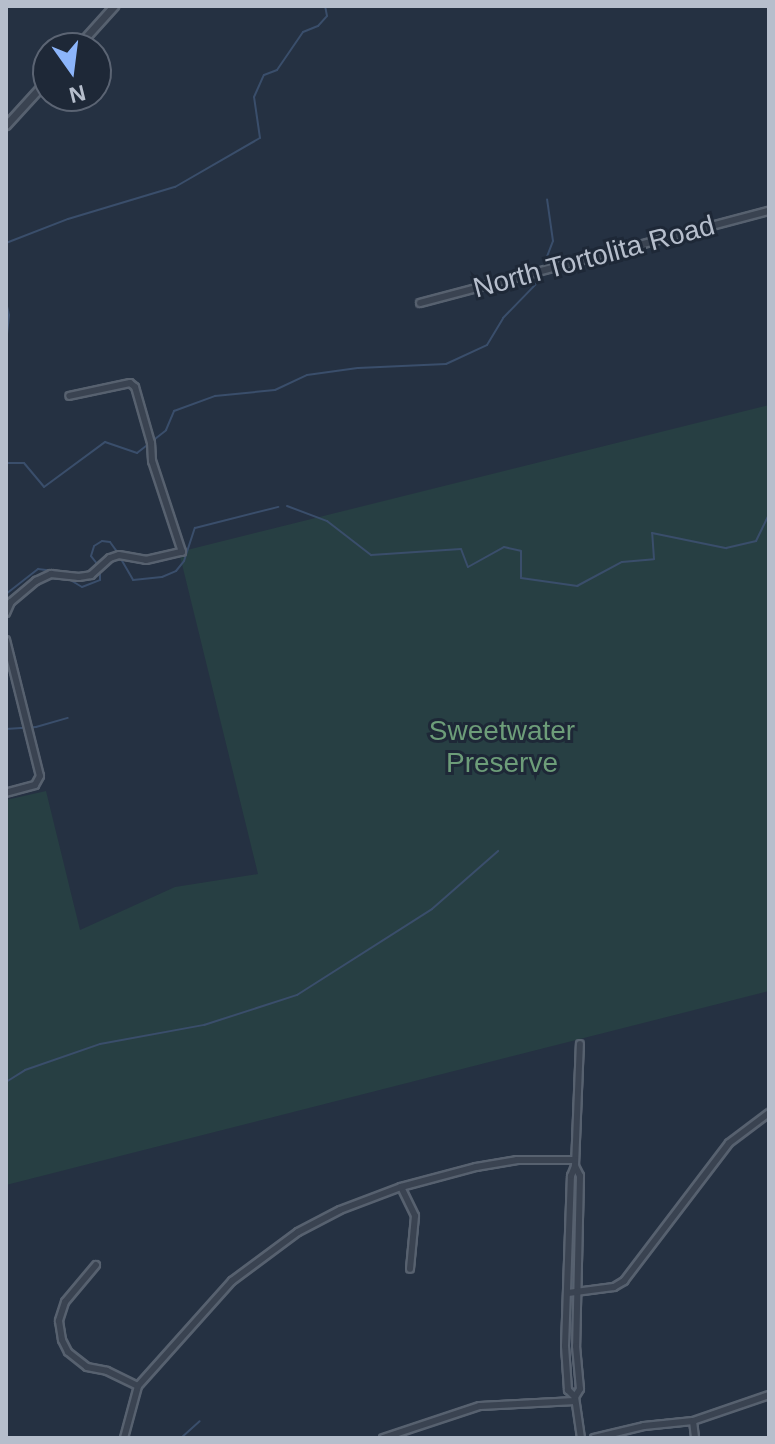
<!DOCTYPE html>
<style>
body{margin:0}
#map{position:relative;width:775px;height:1444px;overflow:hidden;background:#253142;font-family:Helvetica,sans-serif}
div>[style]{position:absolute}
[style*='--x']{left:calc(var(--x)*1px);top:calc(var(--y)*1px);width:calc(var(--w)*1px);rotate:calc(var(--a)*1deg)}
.green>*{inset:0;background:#273f43}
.stream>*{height:2px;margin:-1px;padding:0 1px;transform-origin:1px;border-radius:1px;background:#3a4e6b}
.roads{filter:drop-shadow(2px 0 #57616f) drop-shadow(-2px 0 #57616f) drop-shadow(0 2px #57616f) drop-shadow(0 -2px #57616f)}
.minor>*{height:6px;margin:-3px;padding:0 3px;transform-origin:3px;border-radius:3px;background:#3a4351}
.tertiary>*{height:7px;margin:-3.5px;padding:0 3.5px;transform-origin:3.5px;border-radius:3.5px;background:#3a4351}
span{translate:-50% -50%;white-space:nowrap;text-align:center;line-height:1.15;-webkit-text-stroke:6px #1e2837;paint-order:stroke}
.street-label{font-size:28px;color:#b6becc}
.park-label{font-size:28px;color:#6d9d79}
.frame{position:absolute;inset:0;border:8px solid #b6becc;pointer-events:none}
.north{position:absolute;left:32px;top:32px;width:80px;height:80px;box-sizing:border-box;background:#1e2837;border:2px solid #5b6473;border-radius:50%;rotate:166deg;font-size:22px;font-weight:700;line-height:32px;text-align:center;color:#b6becc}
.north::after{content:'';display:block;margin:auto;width:28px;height:36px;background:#8cb5fb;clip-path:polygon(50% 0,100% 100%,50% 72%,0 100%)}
</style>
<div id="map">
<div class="green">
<div style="clip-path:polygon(769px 405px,769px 991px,6px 1185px,6px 800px,46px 791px,80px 930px,175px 887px,258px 874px,179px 552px)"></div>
</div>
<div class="stream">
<div style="--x:6;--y:243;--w:66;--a:-21.2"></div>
<div style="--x:68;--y:219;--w:112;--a:-16.7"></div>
<div style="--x:175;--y:187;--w:98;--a:-30"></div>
<div style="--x:260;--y:138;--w:41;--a:-98.3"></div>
<div style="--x:254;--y:97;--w:24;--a:-66"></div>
<div style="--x:264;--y:75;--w:14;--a:-21"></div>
<div style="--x:277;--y:70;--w:46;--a:-55.6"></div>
<div style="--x:303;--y:32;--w:16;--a:-22"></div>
<div style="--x:318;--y:26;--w:13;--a:-48"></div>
<div style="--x:327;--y:16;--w:10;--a:-101"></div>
<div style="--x:543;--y:267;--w:28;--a:-69"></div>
<div style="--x:553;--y:241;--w:42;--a:-98.1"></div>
<div style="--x:6;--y:302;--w:13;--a:77"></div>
<div style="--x:9;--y:315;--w:27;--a:96"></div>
<div style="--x:6;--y:463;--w:18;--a:0"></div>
<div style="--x:24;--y:463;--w:31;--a:50"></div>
<div style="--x:44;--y:487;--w:76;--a:-36.4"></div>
<div style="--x:105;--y:442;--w:34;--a:19"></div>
<div style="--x:137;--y:453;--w:37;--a:-38"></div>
<div style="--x:166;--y:430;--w:21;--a:-67"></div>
<div style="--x:174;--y:411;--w:44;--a:-20.1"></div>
<div style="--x:215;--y:396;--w:60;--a:-5.7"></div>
<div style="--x:275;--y:390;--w:35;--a:-25"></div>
<div style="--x:307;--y:375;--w:51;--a:-7.8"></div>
<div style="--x:358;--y:368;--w:88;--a:-2.6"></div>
<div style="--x:446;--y:364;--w:45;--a:-24.9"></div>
<div style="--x:487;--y:345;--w:31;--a:-59"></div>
<div style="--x:503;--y:318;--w:49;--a:-45.8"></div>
<div style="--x:537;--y:283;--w:10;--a:-73"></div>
<div style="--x:287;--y:506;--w:43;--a:20.6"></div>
<div style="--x:327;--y:521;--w:56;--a:37.7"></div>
<div style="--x:371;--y:555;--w:90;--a:-3.8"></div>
<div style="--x:461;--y:549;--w:19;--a:69"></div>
<div style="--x:468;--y:567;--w:41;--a:-29.1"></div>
<div style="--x:504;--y:547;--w:17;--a:13"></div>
<div style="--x:521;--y:551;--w:27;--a:90"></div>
<div style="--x:521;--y:578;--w:57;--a:8.1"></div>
<div style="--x:577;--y:586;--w:51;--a:-28.1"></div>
<div style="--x:622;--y:562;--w:32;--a:-5"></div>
<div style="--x:654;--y:559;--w:26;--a:-94"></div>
<div style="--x:652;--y:533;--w:76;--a:11.5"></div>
<div style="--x:726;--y:548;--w:31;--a:-13"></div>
<div style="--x:756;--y:541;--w:30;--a:-64"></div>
<div style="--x:121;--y:559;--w:24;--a:60"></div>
<div style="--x:133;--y:580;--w:29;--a:-6"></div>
<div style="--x:162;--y:577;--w:15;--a:-23"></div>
<div style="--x:176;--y:571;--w:13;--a:-51"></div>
<div style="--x:184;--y:561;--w:35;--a:-72"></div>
<div style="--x:195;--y:528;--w:86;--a:-14.2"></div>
<div style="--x:98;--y:565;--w:11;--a:-128"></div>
<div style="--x:91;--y:556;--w:10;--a:-73"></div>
<div style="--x:94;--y:546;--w:9;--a:-32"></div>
<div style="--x:102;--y:541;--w:8;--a:7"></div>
<div style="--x:110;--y:542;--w:14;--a:54"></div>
<div style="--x:67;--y:578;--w:17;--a:31"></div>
<div style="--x:82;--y:587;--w:19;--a:-21"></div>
<div style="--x:100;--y:580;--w:9;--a:-90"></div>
<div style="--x:6;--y:594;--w:41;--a:-38"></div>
<div style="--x:38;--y:569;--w:16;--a:7"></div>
<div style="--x:6;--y:729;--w:30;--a:-4"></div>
<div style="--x:36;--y:727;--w:33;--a:-16"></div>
<div style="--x:6;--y:1082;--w:22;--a:-32"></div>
<div style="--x:25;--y:1070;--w:79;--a:-19.1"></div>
<div style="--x:100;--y:1044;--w:106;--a:-10.4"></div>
<div style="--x:204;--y:1025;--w:98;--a:-17.9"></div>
<div style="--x:297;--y:995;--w:160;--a:-32.5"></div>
<div style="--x:432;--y:909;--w:88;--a:-41.3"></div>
<div style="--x:181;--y:1438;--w:25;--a:-42"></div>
</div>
<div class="roads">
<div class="minor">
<div style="--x:420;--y:303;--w:361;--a:-14.8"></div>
<div style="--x:6;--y:613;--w:12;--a:-66"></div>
<div style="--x:11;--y:602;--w:33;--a:-40"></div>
<div style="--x:36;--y:581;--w:17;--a:-25"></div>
<div style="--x:51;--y:574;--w:28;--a:6"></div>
<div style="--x:79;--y:577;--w:12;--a:-9"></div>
<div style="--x:91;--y:575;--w:25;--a:-42"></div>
<div style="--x:110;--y:558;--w:9;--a:-18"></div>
<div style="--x:119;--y:555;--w:27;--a:10"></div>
<div style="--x:146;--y:560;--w:37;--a:-13"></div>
<div style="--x:182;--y:552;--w:96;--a:-108.2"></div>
<div style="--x:152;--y:461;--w:18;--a:-93"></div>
<div style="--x:151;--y:443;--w:58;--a:-105.9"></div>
<div style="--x:135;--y:387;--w:6;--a:-141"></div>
<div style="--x:130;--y:383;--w:62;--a:168"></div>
<div style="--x:6;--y:640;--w:140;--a:76"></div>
<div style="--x:40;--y:776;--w:10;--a:119"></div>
<div style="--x:35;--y:785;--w:30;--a:165"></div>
<div style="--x:575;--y:1166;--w:11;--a:63"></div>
<div style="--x:580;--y:1176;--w:170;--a:91.3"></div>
<div style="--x:576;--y:1346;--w:43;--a:84.7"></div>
<div style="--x:580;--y:1389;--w:9;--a:122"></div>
<div style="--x:575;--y:1397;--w:41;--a:81.7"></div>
<div style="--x:401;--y:1187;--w:32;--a:64"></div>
<div style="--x:415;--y:1216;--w:53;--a:95.4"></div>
<div style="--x:96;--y:1265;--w:48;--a:130"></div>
<div style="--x:65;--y:1302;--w:20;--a:108"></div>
<div style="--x:59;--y:1321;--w:19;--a:81"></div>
<div style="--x:62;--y:1340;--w:13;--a:63"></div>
<div style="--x:68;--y:1352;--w:24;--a:38"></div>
<div style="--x:87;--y:1367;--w:20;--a:11"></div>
<div style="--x:107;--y:1371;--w:34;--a:26"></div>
<div style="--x:568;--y:1293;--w:46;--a:-7.4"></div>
<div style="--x:614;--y:1287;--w:12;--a:-31"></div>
<div style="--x:624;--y:1281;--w:173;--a:-52.7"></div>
<div style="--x:729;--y:1143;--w:50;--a:-36.9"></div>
<div style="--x:575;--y:1397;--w:10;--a:-135"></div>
<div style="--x:568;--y:1390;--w:44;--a:-93.9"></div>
<div style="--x:565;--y:1346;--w:170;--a:-88"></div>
<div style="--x:571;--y:1176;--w:11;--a:-68"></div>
<div style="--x:575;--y:1166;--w:122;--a:-87.7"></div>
<div style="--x:693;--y:1421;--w:17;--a:83"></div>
<div style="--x:124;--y:1438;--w:54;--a:-74.9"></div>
<div style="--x:138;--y:1386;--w:141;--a:-48.2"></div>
<div style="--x:232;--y:1281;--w:82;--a:-36.6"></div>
<div style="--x:298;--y:1232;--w:47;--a:-27.6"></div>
<div style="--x:340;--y:1210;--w:65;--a:-20.7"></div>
<div style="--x:401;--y:1187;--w:78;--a:-14.9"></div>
<div style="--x:476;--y:1167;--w:42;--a:-9.7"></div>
<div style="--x:517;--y:1160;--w:58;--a:0"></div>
<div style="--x:383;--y:1438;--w:102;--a:-18.3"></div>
<div style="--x:480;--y:1406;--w:95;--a:-3"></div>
<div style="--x:594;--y:1438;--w:51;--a:-13.5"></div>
<div style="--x:644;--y:1426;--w:49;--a:-5.8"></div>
<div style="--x:693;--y:1421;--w:80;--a:-18.9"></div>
</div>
<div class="tertiary">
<div style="--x:76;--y:48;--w:57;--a:-47.9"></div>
<div style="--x:6;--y:125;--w:62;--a:-47.6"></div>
</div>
</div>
<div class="street-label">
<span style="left:594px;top:257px;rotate:-15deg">North Tortolita Road</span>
</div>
<div class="park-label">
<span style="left:502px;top:747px">Sweetwater<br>Preserve</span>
</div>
<div class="frame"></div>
<div class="north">N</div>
</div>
